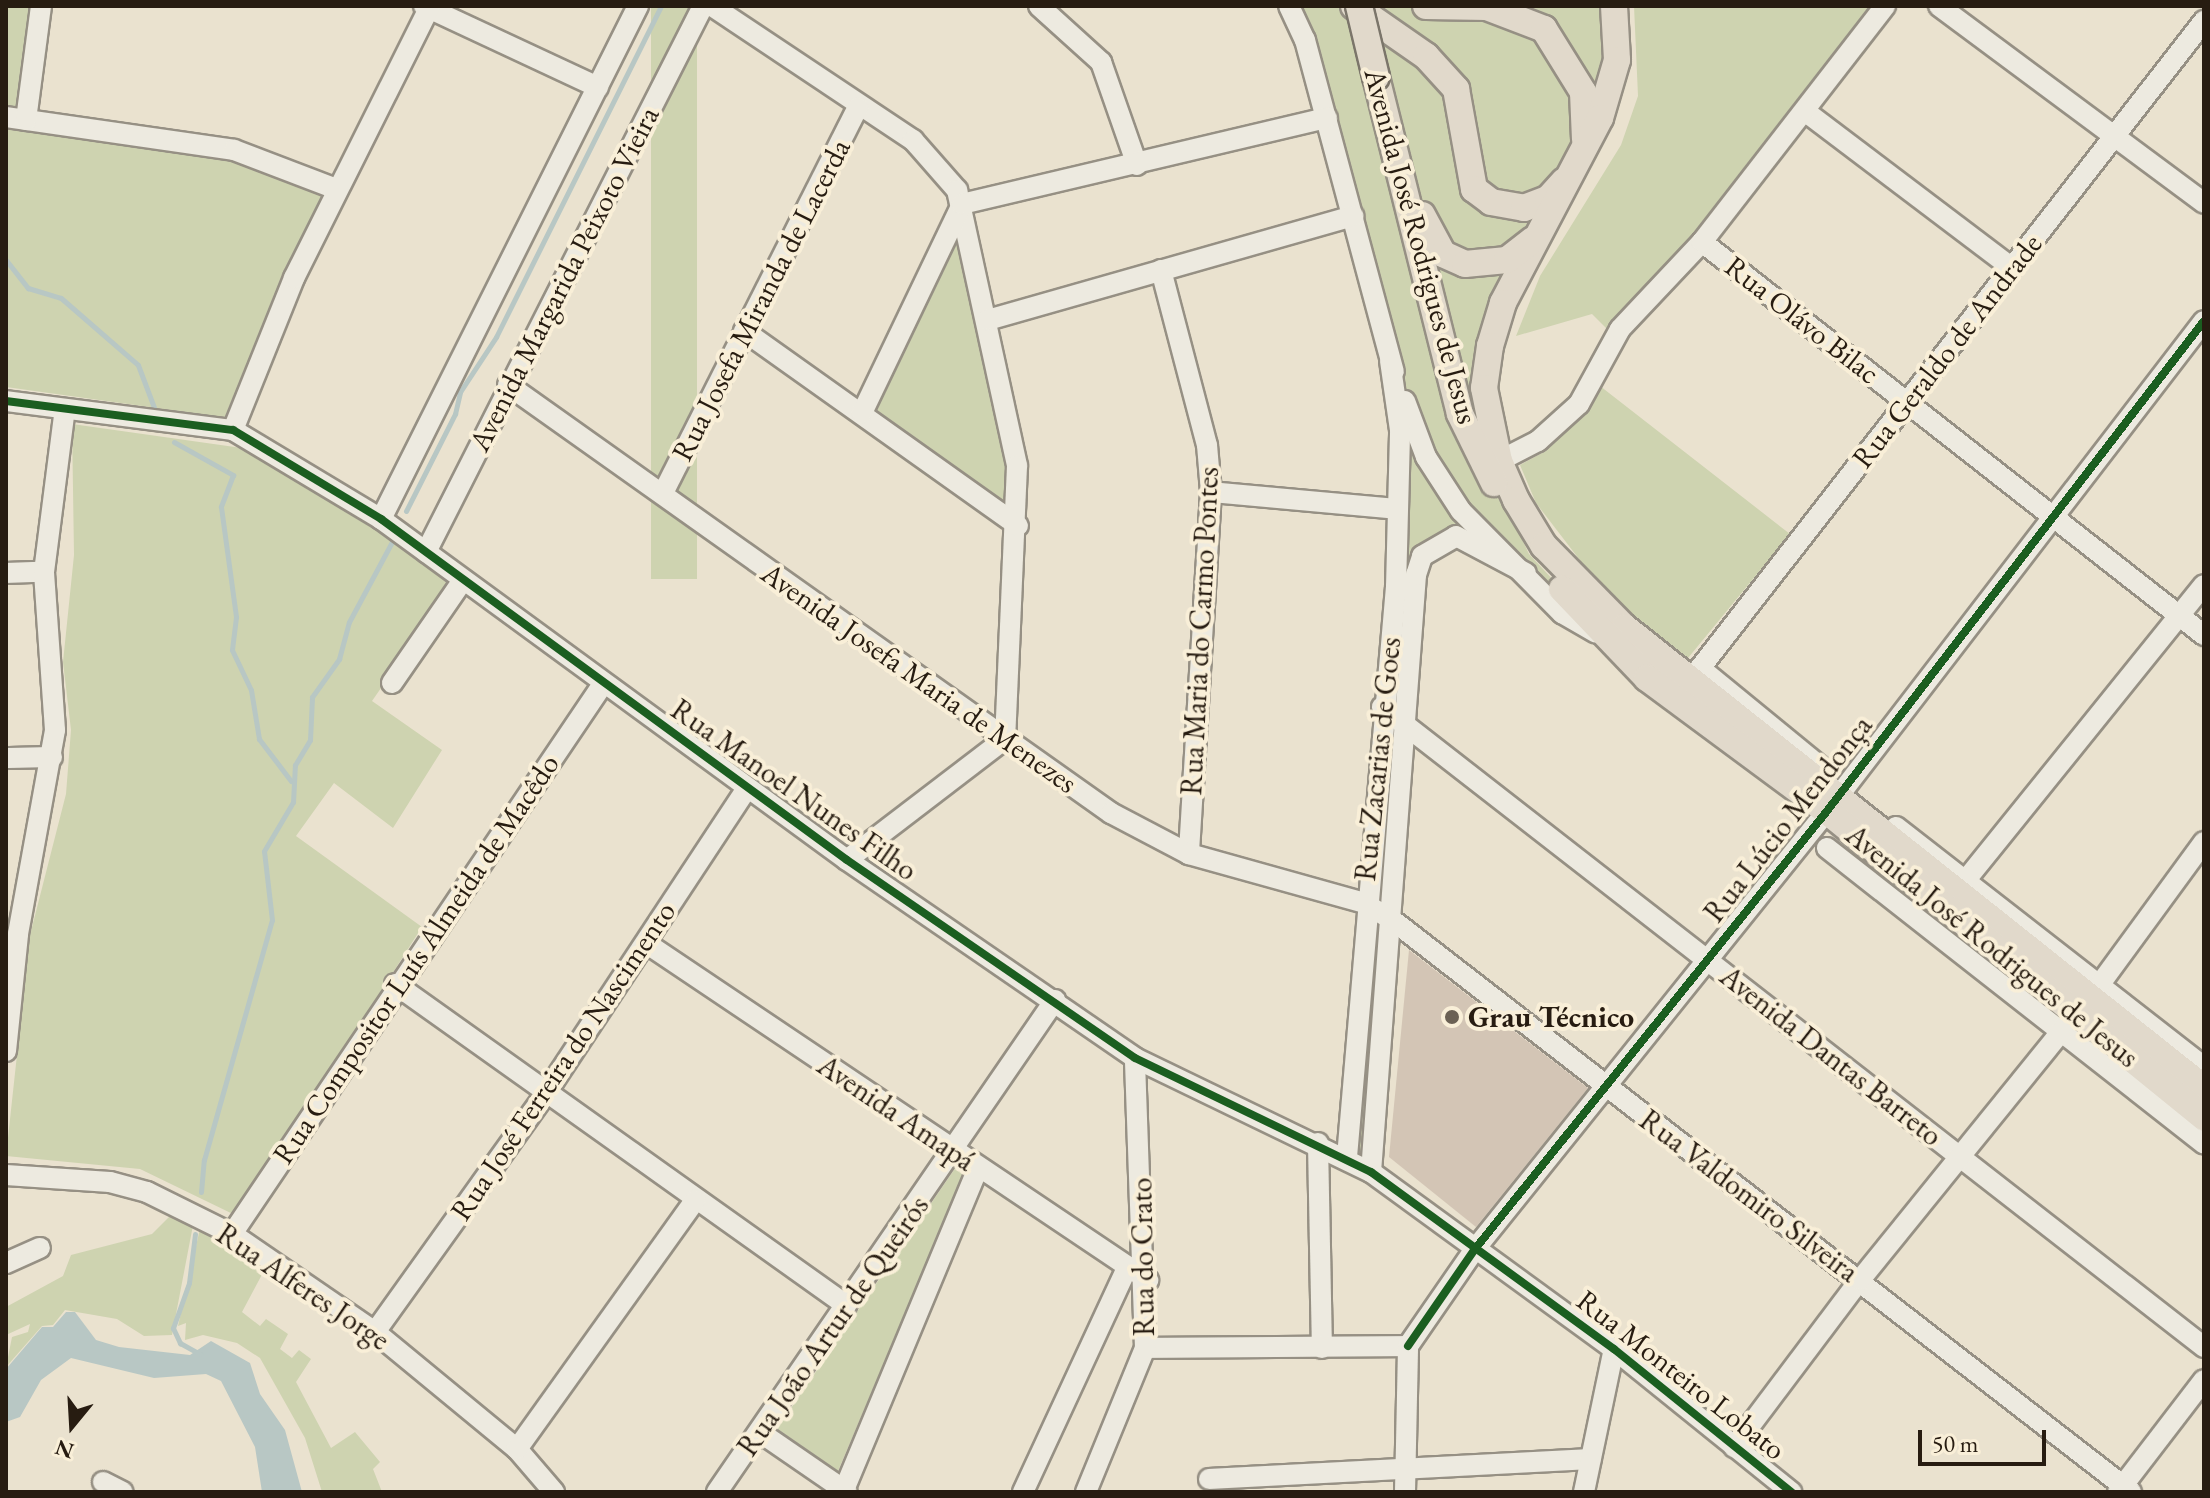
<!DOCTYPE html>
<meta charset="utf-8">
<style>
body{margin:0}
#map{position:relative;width:2210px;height:1498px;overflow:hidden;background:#eae2cf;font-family:"EB Garamond",serif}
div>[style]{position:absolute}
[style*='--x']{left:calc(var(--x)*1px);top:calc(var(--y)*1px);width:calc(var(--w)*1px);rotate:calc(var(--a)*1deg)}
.green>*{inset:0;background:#ced3b0;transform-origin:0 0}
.water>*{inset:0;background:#b8c7c4}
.stream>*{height:5px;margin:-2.5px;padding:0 2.5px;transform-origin:2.5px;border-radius:2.5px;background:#b8c7c4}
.building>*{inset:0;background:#d3c5b5}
.roads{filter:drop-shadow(2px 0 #969084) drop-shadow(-2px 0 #969084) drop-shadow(0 2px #969084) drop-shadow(0 -2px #969084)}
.minor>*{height:20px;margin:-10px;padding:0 10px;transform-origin:10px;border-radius:10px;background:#edeae0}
.major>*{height:26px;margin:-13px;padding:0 13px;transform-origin:13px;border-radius:13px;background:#e1d9cb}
.bridges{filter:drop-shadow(2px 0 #7b756a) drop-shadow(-2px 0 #7b756a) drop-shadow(0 2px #7b756a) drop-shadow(0 -2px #7b756a)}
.major-bridge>*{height:26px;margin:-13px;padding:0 13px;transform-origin:13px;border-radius:13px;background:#e1d9cb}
.cycleway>*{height:8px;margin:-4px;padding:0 4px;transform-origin:4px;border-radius:4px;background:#1b5e20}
.dots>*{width:22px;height:22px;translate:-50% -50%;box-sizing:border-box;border:4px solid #f9efd8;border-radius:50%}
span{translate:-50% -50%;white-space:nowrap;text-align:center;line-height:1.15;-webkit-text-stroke:8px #f9efd8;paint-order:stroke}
.street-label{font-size:30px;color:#271c11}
.poi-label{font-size:30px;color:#271c11;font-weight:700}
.left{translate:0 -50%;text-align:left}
.frame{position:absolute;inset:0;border:8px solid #271c11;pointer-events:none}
.north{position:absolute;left:32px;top:1386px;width:80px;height:80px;-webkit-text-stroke:6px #f9efd8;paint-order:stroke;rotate:198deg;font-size:22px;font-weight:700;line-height:32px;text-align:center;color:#271c11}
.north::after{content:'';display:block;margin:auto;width:28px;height:36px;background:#271c11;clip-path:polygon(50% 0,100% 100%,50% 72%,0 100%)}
.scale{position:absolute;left:1918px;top:1430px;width:128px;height:36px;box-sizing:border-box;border:4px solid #271c11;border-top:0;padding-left:10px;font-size:24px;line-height:28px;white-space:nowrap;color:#271c11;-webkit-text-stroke:6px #f9efd8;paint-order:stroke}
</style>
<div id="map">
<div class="green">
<div style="clip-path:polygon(6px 6px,35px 6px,21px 113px,6px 111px)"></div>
<div style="left:651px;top:6px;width:46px;height:573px"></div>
<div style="clip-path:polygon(1289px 6px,1614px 6px,1617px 60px,1513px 282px,1484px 388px,1524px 513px,1519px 533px,1529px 554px,1610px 641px,1526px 573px,1467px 548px,1448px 546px,1420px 566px,1372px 1171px,1347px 1157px,1400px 430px)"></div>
<div style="clip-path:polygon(1634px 6px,1879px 6px,1802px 110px,1612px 334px,1592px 314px,1516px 336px,1540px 276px,1621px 145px,1638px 96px)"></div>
<div style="clip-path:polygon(6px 124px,230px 157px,327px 191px,228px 418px,6px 387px)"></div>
<div style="clip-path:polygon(960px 217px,1007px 434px,1013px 515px,871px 410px)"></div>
<div style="clip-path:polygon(1600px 386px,1790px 534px,1688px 658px,1675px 657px,1599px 585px,1536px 503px,1520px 465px,1546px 451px)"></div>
<div style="clip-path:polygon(72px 424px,256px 450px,378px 523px,456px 580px,372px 701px,442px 750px,393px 828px,334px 783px,296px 836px,422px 927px,237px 1216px,140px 1169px,6px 1156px,30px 935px,66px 794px,71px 730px,63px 662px,74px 555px)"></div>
<div style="clip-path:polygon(956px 1167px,966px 1170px,838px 1471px,776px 1430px)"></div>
<div style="clip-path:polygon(175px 1211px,194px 1220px,172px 1335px,144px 1336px,117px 1319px,65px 1310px,53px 1325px,42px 1326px,6px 1367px,12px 1337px,28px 1332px,30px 1324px,6px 1335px,6px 1307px,63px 1276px,71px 1255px,152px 1234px)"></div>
<div style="clip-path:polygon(201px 1224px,266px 1267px,242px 1312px,260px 1326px,266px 1319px,288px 1334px,280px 1349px,292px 1358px,299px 1350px,311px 1359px,296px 1382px,331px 1448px,355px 1432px,380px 1462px,373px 1469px,382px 1492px,322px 1492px,305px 1438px,260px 1358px,237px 1343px,203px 1335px,185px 1340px,186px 1323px,178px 1326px)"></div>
</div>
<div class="water">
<div style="clip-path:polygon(66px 1312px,75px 1312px,96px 1340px,119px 1347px,190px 1355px,211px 1341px,250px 1363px,260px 1394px,285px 1430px,302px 1492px,262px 1492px,255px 1447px,221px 1381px,206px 1374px,154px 1378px,71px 1358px,41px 1380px,20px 1417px,6px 1422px,6px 1369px,42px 1327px,53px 1327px)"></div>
</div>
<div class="stream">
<div style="--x:6;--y:260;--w:36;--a:52"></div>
<div style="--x:28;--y:288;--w:34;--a:17"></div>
<div style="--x:61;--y:298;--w:102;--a:41"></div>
<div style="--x:138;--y:365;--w:51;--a:69.4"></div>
<div style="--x:174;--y:442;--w:68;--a:29.2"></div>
<div style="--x:233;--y:475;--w:34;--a:111"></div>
<div style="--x:221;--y:507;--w:111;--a:82.2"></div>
<div style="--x:236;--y:617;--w:33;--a:97"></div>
<div style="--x:232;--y:650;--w:44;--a:64.6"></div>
<div style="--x:251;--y:690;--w:50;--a:80.7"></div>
<div style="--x:259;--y:739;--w:53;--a:52.7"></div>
<div style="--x:406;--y:511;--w:109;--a:-63.2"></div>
<div style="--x:455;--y:414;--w:23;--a:-77"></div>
<div style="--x:460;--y:392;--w:66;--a:-56.8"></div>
<div style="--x:496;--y:337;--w:370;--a:-63.5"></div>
<div style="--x:201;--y:1192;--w:32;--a:-85"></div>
<div style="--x:204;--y:1160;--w:249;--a:-74.2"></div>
<div style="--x:272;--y:920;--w:69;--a:-96.6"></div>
<div style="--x:264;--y:851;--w:57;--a:-59.4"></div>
<div style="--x:293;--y:802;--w:37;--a:-87"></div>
<div style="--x:295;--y:765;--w:29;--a:-59"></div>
<div style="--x:310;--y:740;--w:43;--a:-87.3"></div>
<div style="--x:312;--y:697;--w:47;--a:-54.6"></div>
<div style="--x:339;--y:659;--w:38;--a:-75"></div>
<div style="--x:349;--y:622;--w:93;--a:-61.8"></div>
<div style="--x:195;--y:1234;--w:49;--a:97"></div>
<div style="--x:189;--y:1283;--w:48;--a:109.6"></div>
<div style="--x:173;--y:1328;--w:17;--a:65"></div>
<div style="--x:180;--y:1343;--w:23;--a:29"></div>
</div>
<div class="building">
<div style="clip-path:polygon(1409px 950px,1588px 1088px,1476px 1227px,1389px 1157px)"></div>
</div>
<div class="roads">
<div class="minor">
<div style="--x:424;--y:6;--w:192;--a:25"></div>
<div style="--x:712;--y:6;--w:242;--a:33.7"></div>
<div style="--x:913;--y:140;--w:67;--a:48.7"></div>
<div style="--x:957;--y:190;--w:282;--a:77.7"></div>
<div style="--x:1017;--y:466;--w:273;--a:92.5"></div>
<div style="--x:1005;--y:739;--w:199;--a:142.6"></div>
<div style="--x:1039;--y:6;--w:84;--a:42.1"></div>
<div style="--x:1101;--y:62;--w:109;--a:70.7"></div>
<div style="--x:1289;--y:6;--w:38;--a:65"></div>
<div style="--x:1305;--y:40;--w:343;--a:75"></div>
<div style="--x:1939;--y:6;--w:330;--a:36.6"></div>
<div style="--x:1806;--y:112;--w:258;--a:37.1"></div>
<div style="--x:6;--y:117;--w:230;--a:8.2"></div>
<div style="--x:234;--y:150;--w:109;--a:20.9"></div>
<div style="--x:26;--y:120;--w:115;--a:-82.5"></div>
<div style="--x:1702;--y:242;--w:638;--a:38.06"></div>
<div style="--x:1161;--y:270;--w:181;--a:75.3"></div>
<div style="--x:1207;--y:445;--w:47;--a:85.1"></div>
<div style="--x:1211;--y:492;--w:363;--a:93.5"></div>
<div style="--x:988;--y:320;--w:380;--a:-15.9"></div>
<div style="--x:744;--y:331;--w:336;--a:35.4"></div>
<div style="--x:508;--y:385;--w:739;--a:35.37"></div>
<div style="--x:1111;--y:813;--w:88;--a:27.7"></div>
<div style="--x:1189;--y:854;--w:182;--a:15.6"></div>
<div style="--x:1364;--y:903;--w:31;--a:31"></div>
<div style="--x:1391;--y:919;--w:936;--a:37.75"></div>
<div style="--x:6;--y:401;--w:229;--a:7.3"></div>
<div style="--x:233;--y:430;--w:173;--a:31"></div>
<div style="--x:381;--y:519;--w:577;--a:36.2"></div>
<div style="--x:847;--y:860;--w:349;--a:34.5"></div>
<div style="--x:1135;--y:1058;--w:262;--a:25.8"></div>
<div style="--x:1371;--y:1172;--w:301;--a:36.1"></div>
<div style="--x:1614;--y:1349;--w:228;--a:38.9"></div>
<div style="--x:1405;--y:401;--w:60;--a:69.4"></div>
<div style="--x:1426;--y:457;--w:64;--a:57.1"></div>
<div style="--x:1461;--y:511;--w:144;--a:45.3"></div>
<div style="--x:1562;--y:613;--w:39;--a:30"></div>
<div style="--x:862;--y:413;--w:232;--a:-64.4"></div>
<div style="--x:962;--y:204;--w:375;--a:-13.3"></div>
<div style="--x:233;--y:430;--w:164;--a:-68.1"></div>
<div style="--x:294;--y:278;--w:304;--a:-63.4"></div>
<div style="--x:1499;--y:461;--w:44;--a:-27.1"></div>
<div style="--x:1538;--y:441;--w:55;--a:-42.1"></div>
<div style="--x:1579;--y:404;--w:85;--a:-61.3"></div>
<div style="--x:1620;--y:329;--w:120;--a:-46.7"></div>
<div style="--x:1702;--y:242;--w:299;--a:-52.2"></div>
<div style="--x:1211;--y:492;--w:187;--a:5.2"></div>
<div style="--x:663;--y:493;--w:432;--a:-63.2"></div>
<div style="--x:381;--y:519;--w:574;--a:-63.39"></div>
<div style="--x:426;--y:552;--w:612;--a:-63.1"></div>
<div style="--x:6;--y:573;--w:38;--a:-2"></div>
<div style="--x:1700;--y:668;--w:156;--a:39.3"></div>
<div style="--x:1690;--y:681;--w:837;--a:-52.09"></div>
<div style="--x:392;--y:683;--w:125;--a:-55.4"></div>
<div style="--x:1382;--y:707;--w:1042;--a:37.9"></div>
<div style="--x:6;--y:758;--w:46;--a:-1.2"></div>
<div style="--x:1896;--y:827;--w:390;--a:37.9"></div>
<div style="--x:1827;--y:848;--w:479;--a:38.1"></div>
<div style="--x:1965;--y:881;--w:380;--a:-51.1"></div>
<div style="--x:646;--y:943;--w:605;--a:33.87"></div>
<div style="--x:395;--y:984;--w:554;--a:35.44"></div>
<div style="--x:6;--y:1051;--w:118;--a:-84.1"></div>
<div style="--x:18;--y:934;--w:207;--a:-79.7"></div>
<div style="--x:55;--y:730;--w:158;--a:-94"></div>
<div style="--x:44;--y:572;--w:164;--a:-82.7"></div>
<div style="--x:1318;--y:1143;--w:205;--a:88.9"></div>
<div style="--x:1347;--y:1157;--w:572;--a:-85.09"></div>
<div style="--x:1396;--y:587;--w:157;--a:-88.5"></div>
<div style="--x:1400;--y:430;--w:70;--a:-98.2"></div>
<div style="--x:1371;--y:1172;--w:599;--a:-85.69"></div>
<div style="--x:1416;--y:575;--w:20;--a:-72"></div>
<div style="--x:1422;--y:556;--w:39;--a:-30"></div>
<div style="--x:1456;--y:536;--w:79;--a:27.9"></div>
<div style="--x:6;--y:1175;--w:104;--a:3.9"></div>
<div style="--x:110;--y:1182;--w:38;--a:15"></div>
<div style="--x:147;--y:1192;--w:95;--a:26.3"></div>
<div style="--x:232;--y:1234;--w:173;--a:34.4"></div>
<div style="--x:375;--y:1332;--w:184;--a:39.5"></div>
<div style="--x:517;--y:1449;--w:57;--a:49.3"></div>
<div style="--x:232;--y:1234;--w:663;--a:-56"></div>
<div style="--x:6;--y:1263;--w:37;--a:-24"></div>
<div style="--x:375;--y:1332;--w:294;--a:-54.4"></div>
<div style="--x:546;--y:1093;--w:365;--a:-56.6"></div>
<div style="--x:1408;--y:1346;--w:118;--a:-55.4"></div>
<div style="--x:1475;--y:1249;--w:562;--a:-51.21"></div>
<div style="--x:1827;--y:811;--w:618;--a:-52.43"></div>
<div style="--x:1145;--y:1348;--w:263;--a:-0.4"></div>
<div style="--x:761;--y:1433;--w:104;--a:34.5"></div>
<div style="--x:1734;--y:1447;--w:209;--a:-53"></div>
<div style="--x:1860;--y:1280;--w:381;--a:-51"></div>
<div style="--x:2100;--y:984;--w:176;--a:-53.8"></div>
<div style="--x:517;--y:1449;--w:306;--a:-54.4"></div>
<div style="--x:1209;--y:1479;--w:382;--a:-3"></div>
<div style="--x:103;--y:1482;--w:22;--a:27"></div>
<div style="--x:844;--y:1490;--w:349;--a:-67.4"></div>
<div style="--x:717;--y:1492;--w:597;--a:-55.51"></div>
<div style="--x:1023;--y:1492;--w:245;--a:-65.1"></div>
<div style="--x:1086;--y:1492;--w:156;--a:-67.7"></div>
<div style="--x:1145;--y:1348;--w:290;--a:-92"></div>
<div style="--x:1405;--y:1492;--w:146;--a:-88.8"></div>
<div style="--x:1584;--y:1492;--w:146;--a:-78.2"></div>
<div style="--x:2118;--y:1492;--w:141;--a:-52.5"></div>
</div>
<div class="major">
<div style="--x:1354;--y:6;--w:88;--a:34.8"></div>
<div style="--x:1426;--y:56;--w:45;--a:47.7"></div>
<div style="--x:1456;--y:89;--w:102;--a:79.8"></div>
<div style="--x:1474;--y:189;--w:21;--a:37"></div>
<div style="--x:1491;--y:202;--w:34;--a:10"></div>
<div style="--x:1524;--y:208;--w:26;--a:-21"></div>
<div style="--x:1548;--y:199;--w:24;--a:-48"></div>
<div style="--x:1426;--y:6;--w:61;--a:0.9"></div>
<div style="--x:1487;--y:7;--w:61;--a:21.1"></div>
<div style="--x:1544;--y:29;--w:74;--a:58.2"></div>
<div style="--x:1583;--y:92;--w:47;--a:87.6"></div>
<div style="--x:1614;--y:6;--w:54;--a:86.8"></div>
<div style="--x:1617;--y:60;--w:60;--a:106.3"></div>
<div style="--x:1600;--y:118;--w:209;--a:117.7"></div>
<div style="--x:1503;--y:303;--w:45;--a:106.8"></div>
<div style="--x:1490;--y:346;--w:42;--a:98.1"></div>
<div style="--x:1484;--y:388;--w:75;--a:78.4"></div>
<div style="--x:1499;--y:461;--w:43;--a:66.4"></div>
<div style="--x:1516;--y:500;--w:54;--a:58.7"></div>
<div style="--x:1544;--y:546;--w:114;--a:45.4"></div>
<div style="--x:1624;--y:627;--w:741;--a:38.48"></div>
<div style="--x:1376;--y:77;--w:347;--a:76"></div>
<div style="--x:1460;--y:414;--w:77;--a:63.8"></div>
<div style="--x:1422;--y:215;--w:44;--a:61.7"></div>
<div style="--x:1443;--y:254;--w:24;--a:24"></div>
<div style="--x:1465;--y:264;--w:42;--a:-5.4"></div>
<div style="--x:1507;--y:260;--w:33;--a:-38"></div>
<div style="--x:1562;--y:589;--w:123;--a:46.3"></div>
<div style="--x:1647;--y:678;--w:224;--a:36.5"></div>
<div style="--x:1827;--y:811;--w:486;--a:39.1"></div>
</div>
</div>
<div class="bridges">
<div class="major-bridge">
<div style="--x:1359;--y:6;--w:73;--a:76.5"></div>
</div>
</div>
<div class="cycleway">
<div style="--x:6;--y:401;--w:229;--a:7.3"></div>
<div style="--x:233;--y:430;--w:173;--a:31"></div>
<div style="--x:381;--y:519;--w:577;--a:36.2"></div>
<div style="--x:847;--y:860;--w:349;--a:34.5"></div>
<div style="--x:1135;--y:1058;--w:262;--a:25.8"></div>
<div style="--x:1371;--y:1172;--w:301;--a:36.1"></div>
<div style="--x:1614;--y:1349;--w:228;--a:38.9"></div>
<div style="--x:1408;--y:1346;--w:118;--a:-55.4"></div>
<div style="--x:1475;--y:1249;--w:562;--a:-51.21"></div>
<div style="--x:1827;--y:811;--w:618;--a:-52.43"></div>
</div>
<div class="dots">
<div style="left:1452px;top:1017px;background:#6b6154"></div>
</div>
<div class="street-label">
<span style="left:1421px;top:246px;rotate:75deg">Avenida José Rodrigues de Jesus</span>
<span style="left:564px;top:279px;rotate:-63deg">Avenida Margarida Peixoto Vieira</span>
<span style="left:761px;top:300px;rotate:-63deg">Rua Josefa Miranda de Lacerda</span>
<span style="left:1802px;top:320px;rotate:38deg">Rua Olávo Bilac</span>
<span style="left:1947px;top:351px;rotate:-52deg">Rua Geraldo de Andrade</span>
<span style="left:1200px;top:631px;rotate:-87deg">Rua Maria do Carmo Pontes</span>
<span style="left:919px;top:678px;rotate:35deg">Avenida Josefa Maria de Menezes</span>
<span style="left:1378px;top:759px;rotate:-84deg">Rua Zacarias de Goes</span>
<span style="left:794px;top:790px;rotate:35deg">Rua Manoel Nunes Filho</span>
<span style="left:1788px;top:819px;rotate:-52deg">Rua Lúcio Mendonça</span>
<span style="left:1992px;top:946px;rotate:39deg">Avenida José Rodrigues de Jesus</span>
<span style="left:416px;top:959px;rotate:-56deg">Rua Compositor Luís Almeida de Macêdo</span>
<span style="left:1831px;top:1056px;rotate:38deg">Avenida Dantas Barreto</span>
<span style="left:563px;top:1061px;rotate:-56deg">Rua José Ferreira do Nascimento</span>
<span style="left:896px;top:1113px;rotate:34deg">Avenida Amapá</span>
<span style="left:1749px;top:1196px;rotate:37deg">Rua Valdomiro Silveira</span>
<span style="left:1143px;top:1257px;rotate:-91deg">Rua do Crato</span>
<span style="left:303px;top:1287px;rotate:34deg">Rua Alferes Jorge</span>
<span style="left:833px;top:1326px;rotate:-55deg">Rua João Artur de Queirós</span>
<span style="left:1681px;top:1375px;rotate:38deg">Rua Monteiro Lobato</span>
</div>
<div class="poi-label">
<span class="left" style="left:1468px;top:1017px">Grau Técnico</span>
</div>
<div class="frame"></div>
<div class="north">N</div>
<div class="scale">50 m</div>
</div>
